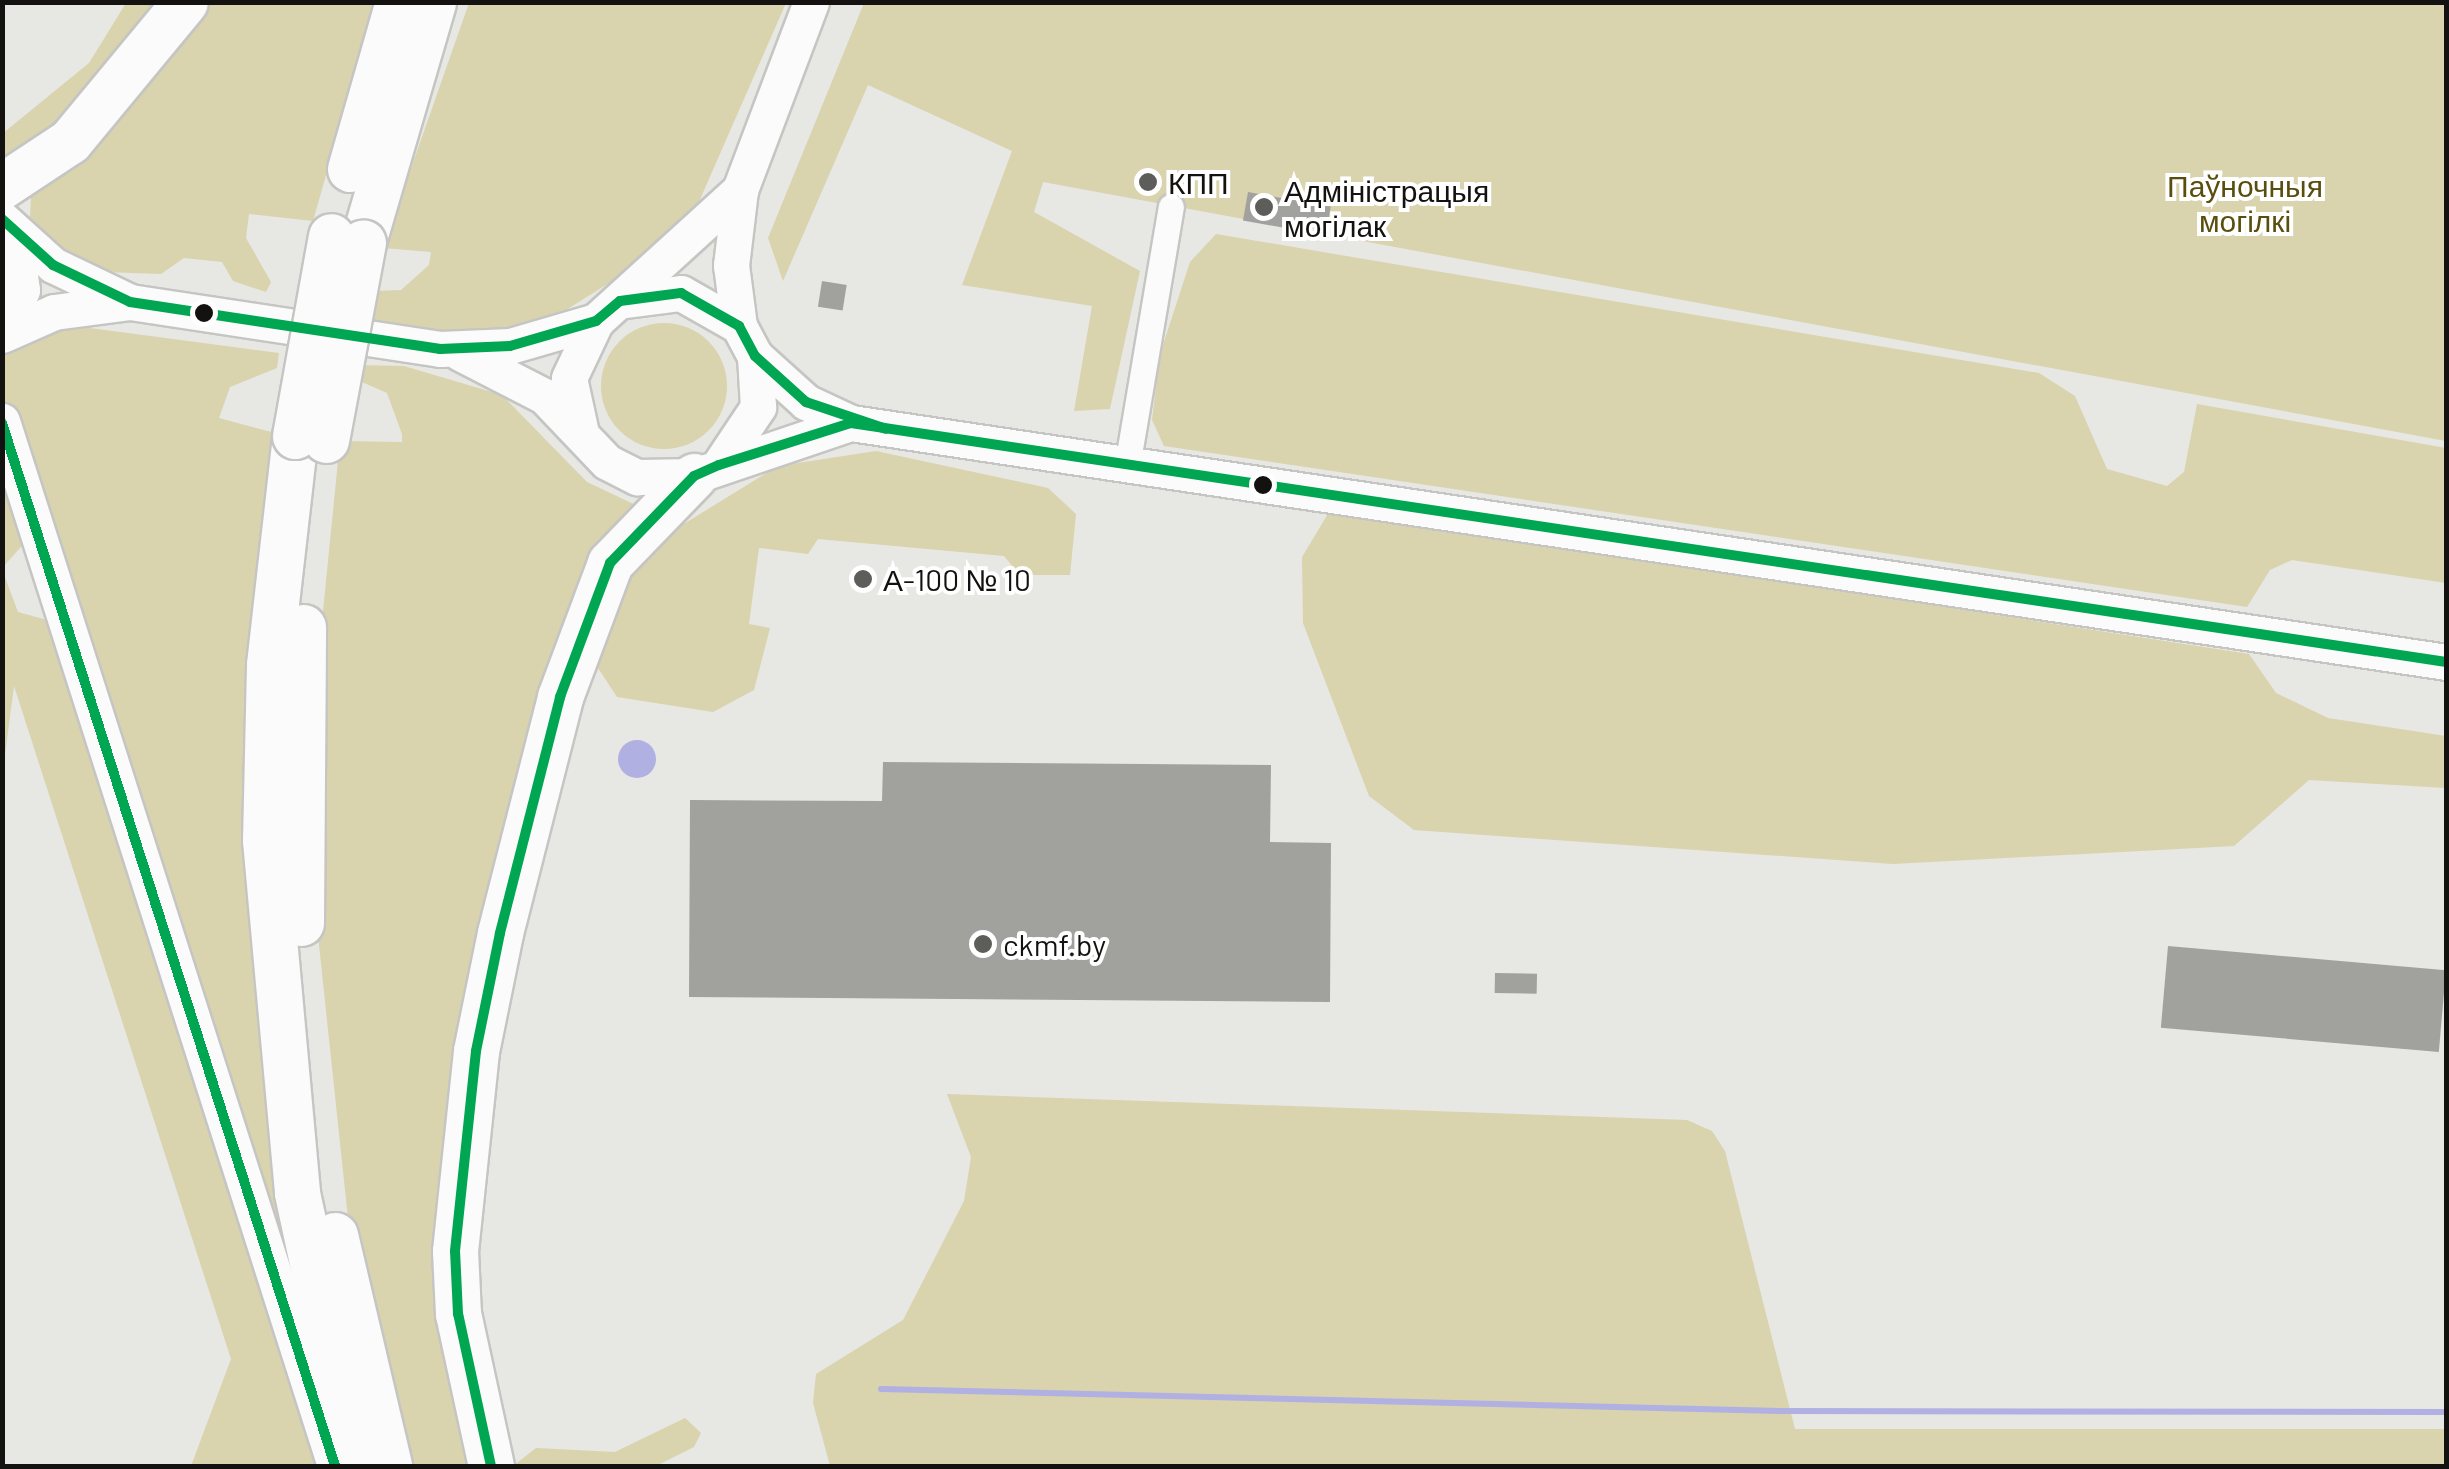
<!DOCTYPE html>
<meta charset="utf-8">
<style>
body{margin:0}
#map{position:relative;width:2449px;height:1469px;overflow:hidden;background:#e7e7e3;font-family:Barlow,sans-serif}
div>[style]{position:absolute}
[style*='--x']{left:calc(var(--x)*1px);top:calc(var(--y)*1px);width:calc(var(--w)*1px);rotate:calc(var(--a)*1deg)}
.green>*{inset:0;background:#d9d3ae}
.round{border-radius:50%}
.water>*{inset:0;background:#b0b0e2}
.stream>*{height:6px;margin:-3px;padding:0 3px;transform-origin:3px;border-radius:3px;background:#b0b0e2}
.building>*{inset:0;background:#a1a19e;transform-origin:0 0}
.roads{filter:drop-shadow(2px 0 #c5c5c3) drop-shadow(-2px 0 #c5c5c3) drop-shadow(0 2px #c5c5c3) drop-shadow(0 -2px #c5c5c3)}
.street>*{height:25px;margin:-12.5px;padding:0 12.5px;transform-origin:12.5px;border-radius:12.5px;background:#fbfbfb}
.secondary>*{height:35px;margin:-17.5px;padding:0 17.5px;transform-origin:17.5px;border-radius:17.5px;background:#fbfbfb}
.highway>*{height:45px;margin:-22.5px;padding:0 22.5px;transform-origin:22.5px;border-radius:22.5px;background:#fbfbfb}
.bridges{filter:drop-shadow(2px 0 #c5c5c3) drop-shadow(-2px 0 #c5c5c3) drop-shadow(0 2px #c5c5c3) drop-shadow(0 -2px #c5c5c3)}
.highway-bridge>*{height:45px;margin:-22.5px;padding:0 22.5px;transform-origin:22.5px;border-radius:22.5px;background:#fbfbfb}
.bus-1>*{height:10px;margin:-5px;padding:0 5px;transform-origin:5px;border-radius:5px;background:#00a651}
.dots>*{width:28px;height:28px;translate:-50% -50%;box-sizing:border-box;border:5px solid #fff;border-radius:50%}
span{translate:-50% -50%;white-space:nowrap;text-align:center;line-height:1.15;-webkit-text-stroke:8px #fff;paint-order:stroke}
.poi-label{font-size:30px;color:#131210}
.left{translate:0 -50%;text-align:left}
.park-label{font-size:30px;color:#594e0d}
.frame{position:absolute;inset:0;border:5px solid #131210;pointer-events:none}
</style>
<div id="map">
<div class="green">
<div style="clip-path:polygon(126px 3px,168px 3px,69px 119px,3px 174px,2px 134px,89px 63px)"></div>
<div style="clip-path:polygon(195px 3px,375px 3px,313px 221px,249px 214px,246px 238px,271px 282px,266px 292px,233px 281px,222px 262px,184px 258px,161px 274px,104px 272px,69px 261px,30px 217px,31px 197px)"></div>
<div style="clip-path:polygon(469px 3px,786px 3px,684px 236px,542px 325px,457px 334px,368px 319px,374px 291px,401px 290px,429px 265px,431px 252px,383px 248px)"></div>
<div style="clip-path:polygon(864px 3px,2446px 3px,2446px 441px,1043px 182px,1034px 212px,1140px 271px,1110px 409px,1074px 411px,1092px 306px,962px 285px,1012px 151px,868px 85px,783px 281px,768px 238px)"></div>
<div style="clip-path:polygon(1216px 234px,2039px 373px,2075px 396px,2107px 469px,2167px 486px,2184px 472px,2197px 404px,2446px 448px,2446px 583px,2292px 560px,2270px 570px,2247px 607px,1164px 446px,1152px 420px,1160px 354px,1190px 262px)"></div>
<div class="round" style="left:601px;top:323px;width:126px;height:126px"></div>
<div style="clip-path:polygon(75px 326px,279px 353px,277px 368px,230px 387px,219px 418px,275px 433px,247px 806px,249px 920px,267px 1124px,304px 1325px,3px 395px,2px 357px,42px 330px)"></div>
<div style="clip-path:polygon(355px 365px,404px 366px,502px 395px,587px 482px,642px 508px,471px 993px,436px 1208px,443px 1336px,473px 1466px,401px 1466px,354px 1275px,317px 926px,316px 681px,340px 441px,402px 442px,402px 434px,387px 393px,353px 378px)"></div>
<div style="clip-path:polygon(876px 451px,1048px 488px,1076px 514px,1070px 575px,1020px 575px,1004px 556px,818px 539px,808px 554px,759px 548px,749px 624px,770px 628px,754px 690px,713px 712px,617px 697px,596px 665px,623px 589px,661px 538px,778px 466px)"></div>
<div style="clip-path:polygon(2px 468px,27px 540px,3px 567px,2px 567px)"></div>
<div style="clip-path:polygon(1329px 512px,2249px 654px,2276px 693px,2328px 718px,2446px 736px,2446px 788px,2309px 780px,2234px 846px,1893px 864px,1414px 830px,1369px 796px,1303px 623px,1302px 557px)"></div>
<div style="clip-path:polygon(3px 572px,18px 612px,47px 620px,326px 1466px,191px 1466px,231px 1359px,14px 686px,3px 770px)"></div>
<div style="clip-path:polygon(947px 1094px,1687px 1120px,1712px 1131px,1725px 1151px,1795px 1429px,2446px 1429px,2446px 1466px,830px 1466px,813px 1403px,816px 1374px,903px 1320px,964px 1201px,971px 1157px)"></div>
<div style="clip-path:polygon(685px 1418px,701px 1433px,694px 1447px,656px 1466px,513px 1466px,536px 1448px,615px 1452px)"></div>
</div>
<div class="water">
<div class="round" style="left:618px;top:740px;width:38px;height:38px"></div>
</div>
<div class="stream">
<div style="--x:881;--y:1389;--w:901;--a:1.4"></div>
<div style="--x:1782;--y:1411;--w:664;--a:0.09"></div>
</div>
<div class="building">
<div style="left:1248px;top:192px;width:84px;height:29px;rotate:10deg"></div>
<div style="left:822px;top:281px;width:25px;height:26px;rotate:9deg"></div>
<div style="clip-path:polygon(883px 762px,1271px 765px,1270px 842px,1331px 843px,1330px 1002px,689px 997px,690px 800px,882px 801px)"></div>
<div style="left:2168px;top:946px;width:279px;height:82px;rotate:5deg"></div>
<div style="left:1495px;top:973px;width:42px;height:20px;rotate:1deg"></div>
</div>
<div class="roads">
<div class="street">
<div style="--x:1127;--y:466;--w:263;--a:-80.4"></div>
</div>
<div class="secondary">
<div style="--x:811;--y:2;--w:201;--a:110.7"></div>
<div style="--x:740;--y:190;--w:76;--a:96.8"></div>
<div style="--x:731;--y:265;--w:62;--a:82.5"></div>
<div style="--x:739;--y:326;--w:34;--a:62"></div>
<div style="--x:755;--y:356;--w:69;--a:42"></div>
<div style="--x:806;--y:402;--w:50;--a:25"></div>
<div style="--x:851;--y:423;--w:1613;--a:8.52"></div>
<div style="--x:2;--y:219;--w:69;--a:42"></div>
<div style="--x:53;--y:265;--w:85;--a:25.7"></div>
<div style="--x:626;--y:300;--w:55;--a:-7.3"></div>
<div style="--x:681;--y:293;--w:67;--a:29.6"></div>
<div style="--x:2;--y:327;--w:42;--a:-61.6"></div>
<div style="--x:22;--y:290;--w:57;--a:-98.1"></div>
<div style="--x:2;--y:335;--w:57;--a:-23.9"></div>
<div style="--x:54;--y:312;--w:77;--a:-7.5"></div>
<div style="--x:130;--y:302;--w:314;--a:8.6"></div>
<div style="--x:440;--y:349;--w:70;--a:-2.5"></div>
<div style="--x:510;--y:346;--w:90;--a:-16.2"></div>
<div style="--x:460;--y:353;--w:94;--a:27.1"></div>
<div style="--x:544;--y:396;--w:91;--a:46.3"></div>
<div style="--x:607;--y:462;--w:34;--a:27"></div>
<div style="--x:637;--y:477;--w:57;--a:-1"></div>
<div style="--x:694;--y:476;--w:166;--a:-18.7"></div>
<div style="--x:2;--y:421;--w:1097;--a:72.32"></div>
<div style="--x:581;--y:433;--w:56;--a:-102.3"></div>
<div style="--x:569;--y:378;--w:63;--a:-64.7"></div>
<div style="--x:596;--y:321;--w:195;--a:-42.3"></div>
<div style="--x:720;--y:464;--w:69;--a:-56.3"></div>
<div style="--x:758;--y:407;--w:51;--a:-93.4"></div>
</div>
<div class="highway">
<div style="--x:350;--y:169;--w:174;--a:-74"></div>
<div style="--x:2;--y:186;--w:82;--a:-33.5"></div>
<div style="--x:70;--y:141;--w:180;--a:-50.4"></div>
<div style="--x:363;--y:242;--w:250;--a:-73.7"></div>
<div style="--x:295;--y:436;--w:230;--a:96.5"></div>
<div style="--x:269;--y:665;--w:175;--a:91.3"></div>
<div style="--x:265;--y:840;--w:354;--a:84.8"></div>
<div style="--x:297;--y:1193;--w:279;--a:77.8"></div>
<div style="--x:301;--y:923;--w:296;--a:-89.6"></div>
<div style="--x:335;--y:1235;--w:237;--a:76.8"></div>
<div style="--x:491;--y:1466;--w:156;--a:-102.2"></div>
<div style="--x:458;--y:1314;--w:63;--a:-92.7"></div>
<div style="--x:455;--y:1251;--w:201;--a:-84"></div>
<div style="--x:476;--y:1051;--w:120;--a:-78.5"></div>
<div style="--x:500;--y:933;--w:244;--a:-75.7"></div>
<div style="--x:560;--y:697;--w:143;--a:-69.5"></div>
<div style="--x:610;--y:563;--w:121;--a:-46"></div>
</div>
</div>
<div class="bridges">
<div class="highway-bridge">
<div style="--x:295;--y:436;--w:203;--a:-79.8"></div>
<div style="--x:326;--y:440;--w:201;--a:-79.4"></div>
</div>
</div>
<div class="bus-1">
<div style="--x:2;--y:219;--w:69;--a:42"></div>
<div style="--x:53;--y:265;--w:85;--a:25.7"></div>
<div style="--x:130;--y:302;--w:314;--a:8.6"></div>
<div style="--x:440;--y:349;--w:70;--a:-2.5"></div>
<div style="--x:510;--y:346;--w:90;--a:-16.2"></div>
<div style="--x:596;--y:321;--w:31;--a:-40"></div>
<div style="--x:620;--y:301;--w:62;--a:-7.5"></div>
<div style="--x:681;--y:293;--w:67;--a:29.6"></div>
<div style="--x:739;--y:326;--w:34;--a:62"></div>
<div style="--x:755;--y:356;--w:69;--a:42"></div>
<div style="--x:806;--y:402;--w:84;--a:18.6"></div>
<div style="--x:2;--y:423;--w:1095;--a:72.29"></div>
<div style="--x:491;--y:1466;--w:156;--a:-102.2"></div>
<div style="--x:458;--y:1314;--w:63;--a:-92.7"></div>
<div style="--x:455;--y:1251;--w:201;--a:-84"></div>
<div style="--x:476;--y:1051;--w:120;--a:-78.5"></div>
<div style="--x:500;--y:933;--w:244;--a:-75.7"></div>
<div style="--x:560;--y:697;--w:143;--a:-69.5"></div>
<div style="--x:610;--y:563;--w:121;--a:-46"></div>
<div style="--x:694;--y:476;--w:27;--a:-24"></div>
<div style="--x:719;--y:465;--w:139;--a:-17.7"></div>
<div style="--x:851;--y:423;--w:1613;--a:8.52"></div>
</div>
<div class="dots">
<div style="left:1148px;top:182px;background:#5d5d5a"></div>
<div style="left:1264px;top:207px;background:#5d5d5a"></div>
<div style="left:204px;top:313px;background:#131210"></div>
<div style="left:1263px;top:485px;background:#131210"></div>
<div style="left:863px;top:579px;background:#5d5d5a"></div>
<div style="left:983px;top:944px;background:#5d5d5a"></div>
</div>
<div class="poi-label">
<span class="left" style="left:1168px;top:182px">КПП</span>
<span class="left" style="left:1284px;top:207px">Адміністрацыя<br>могілак</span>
<span class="left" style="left:883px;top:579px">А-100 № 10</span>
<span class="left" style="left:1003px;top:944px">ckmf.by</span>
</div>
<div class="park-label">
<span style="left:2245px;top:202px">Паўночныя<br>могілкі</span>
</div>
<div class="frame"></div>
</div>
